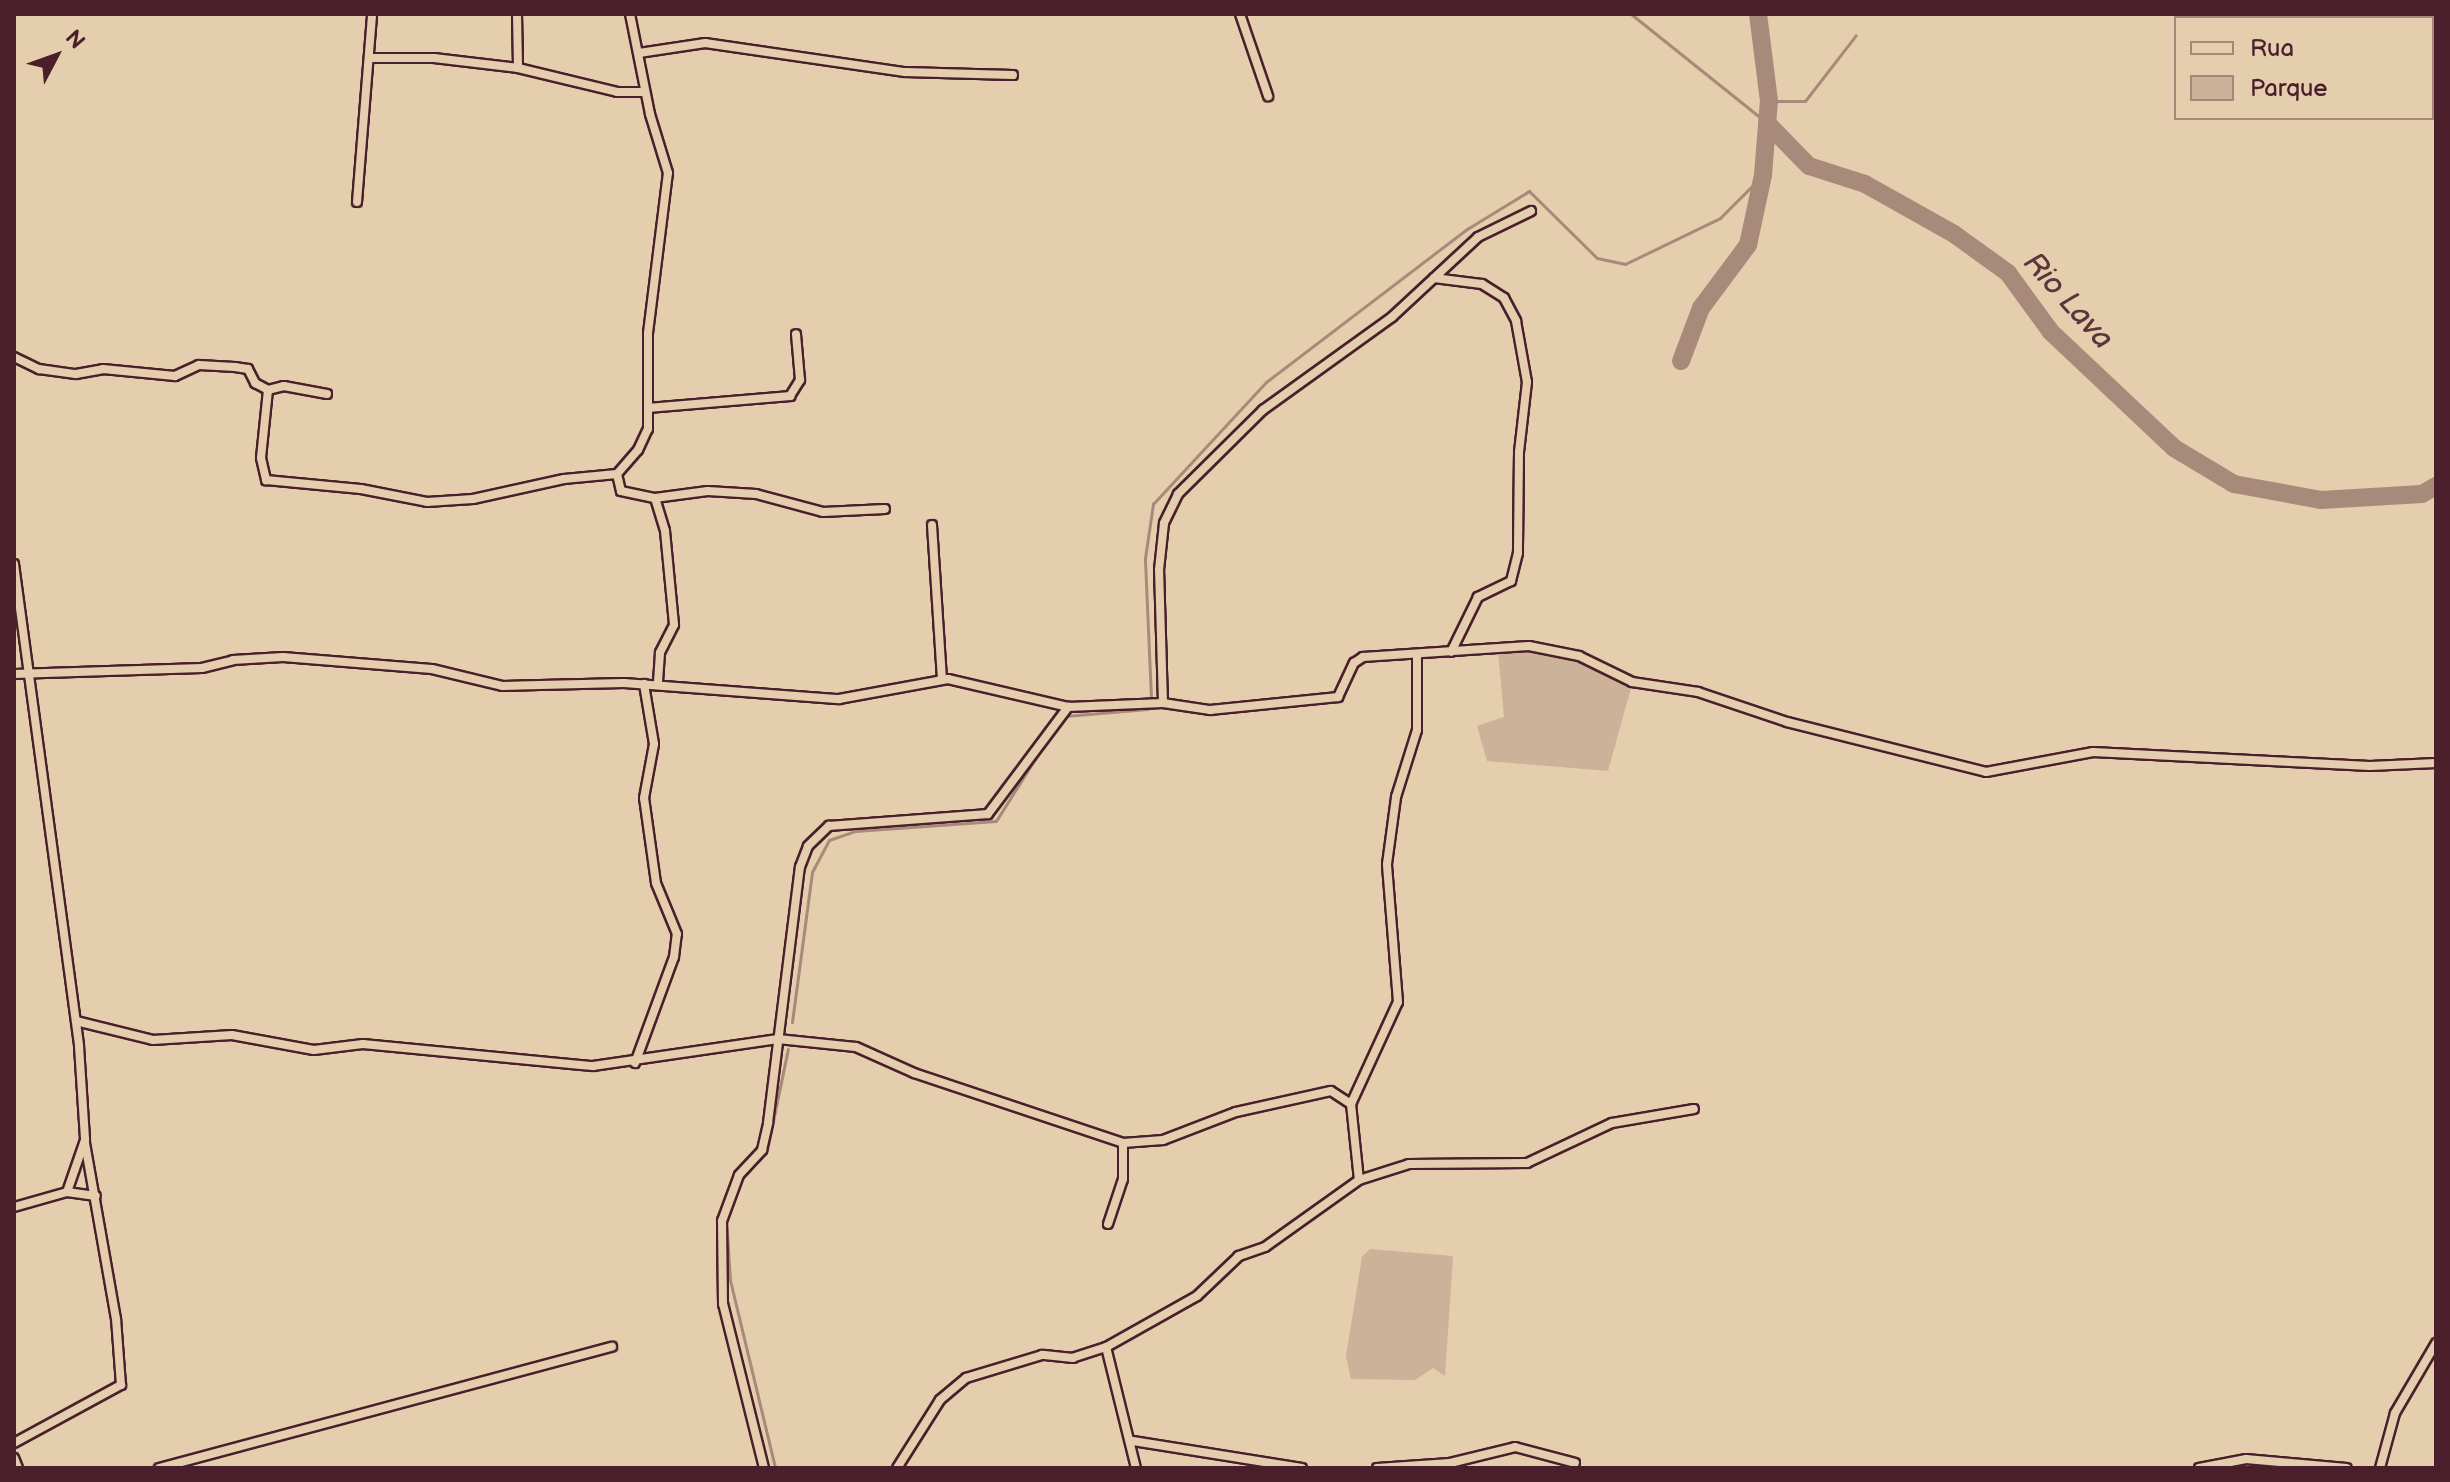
<!DOCTYPE html>
<style>
body{margin:0}
#map{position:relative;width:2450px;height:1482px;overflow:hidden;background:#e4cead;font-family:"Balsamiq Sans",sans-serif}
div>[style]{position:absolute}
[style*='--x']{left:calc(var(--x)*1px);top:calc(var(--y)*1px);width:calc(var(--w)*1px);rotate:calc(var(--a)*1deg)}
.green>*{inset:0;background:#cbb298}
.stream>*{height:3px;margin:-1.5px;padding:0 1.5px;transform-origin:1.5px;border-radius:1.5px;background:#a88a7a}
.river>*{height:18px;margin:-9px;padding:0 9px;transform-origin:9px;border-radius:9px;background:#a88a7a}
.roads{filter:drop-shadow(2px 0 #4a1f2b) drop-shadow(-2px 0 #4a1f2b) drop-shadow(0 2px #4a1f2b) drop-shadow(0 -2px #4a1f2b)}
.street>*{height:8px;margin:-4px;padding:0 4px;transform-origin:4px;border-radius:4px;background:#e4cead}
span{translate:-50% -50%;white-space:nowrap;text-align:center;line-height:1.15;-webkit-text-stroke:7px #e4cead;paint-order:stroke}
.water-label{font-size:30px;color:#5d343b;font-style:italic}
.frame{position:absolute;inset:0;border:16px solid #4a1f2b;pointer-events:none}
.legend{position:absolute;left:2174px;top:16px;width:260px;height:104px;box-sizing:border-box;background:#e4cead;border:2px solid #a68879;margin:0;padding:10px 14px;list-style:none;font-size:24px;color:#4a1f2b}
.legend li{display:flex;align-items:center;gap:16px;height:40px}
.legend b{width:40px;border:2px solid #a68879}
.north{position:absolute;left:16px;top:16px;width:80px;height:80px;-webkit-text-stroke:6px #e4cead;paint-order:stroke;rotate:49deg;font-size:22px;font-weight:700;line-height:32px;text-align:center;color:#4a1f2b}
.north::after{content:'';display:block;margin:auto;width:28px;height:36px;background:#4a1f2b;clip-path:polygon(50% 0,100% 100%,50% 72%,0 100%)}
</style>
<div id="map">
<div class="green">
<div style="clip-path:polygon(1531px 649px,1580px 661px,1631px 688px,1608px 771px,1487px 761px,1477px 726px,1504px 717px,1498px 651px)"></div>
<div style="clip-path:polygon(1370px 1249px,1453px 1256px,1445px 1376px,1433px 1368px,1415px 1380px,1351px 1379px,1346px 1356px,1362px 1257px)"></div>
</div>
<div class="stream">
<div style="--x:1631;--y:14;--w:174;--a:38.7"></div>
<div style="--x:1769;--y:101;--w:36;--a:0"></div>
<div style="--x:1805;--y:101;--w:83;--a:-52.3"></div>
<div style="--x:1151;--y:698;--w:140;--a:-92.5"></div>
<div style="--x:1145;--y:558;--w:55;--a:-81.6"></div>
<div style="--x:1153;--y:504;--w:166;--a:-47.2"></div>
<div style="--x:1266;--y:382;--w:253;--a:-37.3"></div>
<div style="--x:1467;--y:229;--w:73;--a:-31.5"></div>
<div style="--x:1529;--y:191;--w:95;--a:44.6"></div>
<div style="--x:1597;--y:258;--w:29;--a:12"></div>
<div style="--x:1625;--y:264;--w:106;--a:-25.8"></div>
<div style="--x:1720;--y:218;--w:61;--a:-45"></div>
<div style="--x:1065;--y:716;--w:83;--a:-4.8"></div>
<div style="--x:792;--y:1022;--w:151;--a:-82.4"></div>
<div style="--x:812;--y:872;--w:36;--a:-62"></div>
<div style="--x:829;--y:840;--w:28;--a:-19"></div>
<div style="--x:855;--y:831;--w:141;--a:-4.1"></div>
<div style="--x:996;--y:821;--w:79;--a:-57.9"></div>
<div style="--x:750;--y:1168;--w:25;--a:-47"></div>
<div style="--x:767;--y:1150;--w:103;--a:-78.3"></div>
<div style="--x:726;--y:1217;--w:63;--a:86.4"></div>
<div style="--x:730;--y:1280;--w:193;--a:76.5"></div>
</div>
<div class="river">
<div style="--x:1767;--y:123;--w:60;--a:45.7"></div>
<div style="--x:1809;--y:166;--w:59;--a:17.8"></div>
<div style="--x:1865;--y:184;--w:102;--a:29.3"></div>
<div style="--x:1954;--y:234;--w:67;--a:35.8"></div>
<div style="--x:2008;--y:273;--w:73;--a:53.9"></div>
<div style="--x:2051;--y:332;--w:169;--a:43.3"></div>
<div style="--x:2174;--y:448;--w:70;--a:31"></div>
<div style="--x:2234;--y:484;--w:88;--a:10.4"></div>
<div style="--x:2321;--y:500;--w:101;--a:-3.4"></div>
<div style="--x:2422;--y:494;--w:16;--a:-30"></div>
<div style="--x:1681;--y:361;--w:57;--a:-69.3"></div>
<div style="--x:1701;--y:308;--w:79;--a:-53.3"></div>
<div style="--x:1748;--y:245;--w:72;--a:-77.9"></div>
<div style="--x:1763;--y:175;--w:74;--a:-85.4"></div>
<div style="--x:1769;--y:101;--w:88;--a:-97.2"></div>
</div>
<div class="roads">
<div class="street">
<div style="--x:517;--y:14;--w:54;--a:88.9"></div>
<div style="--x:1240;--y:14;--w:87;--a:71.1"></div>
<div style="--x:639;--y:53;--w:67;--a:-8.6"></div>
<div style="--x:705;--y:43;--w:202;--a:8.3"></div>
<div style="--x:905;--y:72;--w:108;--a:1.6"></div>
<div style="--x:370;--y:58;--w:64;--a:0"></div>
<div style="--x:434;--y:58;--w:85;--a:6.8"></div>
<div style="--x:518;--y:68;--w:102;--a:13.6"></div>
<div style="--x:617;--y:92;--w:28;--a:0"></div>
<div style="--x:357;--y:202;--w:189;--a:-85.4"></div>
<div style="--x:1434;--y:278;--w:48;--a:7.1"></div>
<div style="--x:1482;--y:284;--w:26;--a:32"></div>
<div style="--x:1504;--y:298;--w:26;--a:62"></div>
<div style="--x:1516;--y:321;--w:62;--a:79.8"></div>
<div style="--x:1527;--y:382;--w:70;--a:96.5"></div>
<div style="--x:1519;--y:452;--w:101;--a:90.6"></div>
<div style="--x:1518;--y:553;--w:29;--a:104"></div>
<div style="--x:1511;--y:581;--w:37;--a:154"></div>
<div style="--x:1478;--y:597;--w:61;--a:116.1"></div>
<div style="--x:14;--y:357;--w:28;--a:26"></div>
<div style="--x:39;--y:369;--w:37;--a:8"></div>
<div style="--x:76;--y:374;--w:27;--a:-10"></div>
<div style="--x:103;--y:369;--w:72;--a:5.6"></div>
<div style="--x:175;--y:376;--w:26;--a:-25"></div>
<div style="--x:199;--y:365;--w:36;--a:3"></div>
<div style="--x:235;--y:367;--w:13;--a:9"></div>
<div style="--x:248;--y:369;--w:16;--a:63"></div>
<div style="--x:255;--y:383;--w:15;--a:28"></div>
<div style="--x:327;--y:394;--w:44;--a:-169.5"></div>
<div style="--x:284;--y:386;--w:16;--a:166"></div>
<div style="--x:268;--y:390;--w:68;--a:95.9"></div>
<div style="--x:261;--y:458;--w:23;--a:77"></div>
<div style="--x:266;--y:480;--w:95;--a:5.4"></div>
<div style="--x:361;--y:489;--w:67;--a:11.1"></div>
<div style="--x:427;--y:502;--w:46;--a:-3.7"></div>
<div style="--x:473;--y:499;--w:93;--a:-12.4"></div>
<div style="--x:564;--y:479;--w:53;--a:-5.4"></div>
<div style="--x:617;--y:474;--w:32;--a:-49"></div>
<div style="--x:638;--y:450;--w:23;--a:-65"></div>
<div style="--x:648;--y:429;--w:96;--a:-90"></div>
<div style="--x:648;--y:333;--w:161;--a:-82.9"></div>
<div style="--x:668;--y:173;--w:62;--a:-107"></div>
<div style="--x:650;--y:114;--w:102;--a:-101.3"></div>
<div style="--x:648;--y:408;--w:143;--a:-4.8"></div>
<div style="--x:790;--y:396;--w:19;--a:-58"></div>
<div style="--x:800;--y:380;--w:46;--a:-95"></div>
<div style="--x:617;--y:474;--w:17;--a:77"></div>
<div style="--x:621;--y:491;--w:35;--a:12"></div>
<div style="--x:655;--y:498;--w:53;--a:-7.5"></div>
<div style="--x:708;--y:491;--w:48;--a:3.6"></div>
<div style="--x:756;--y:494;--w:69;--a:15"></div>
<div style="--x:823;--y:512;--w:62;--a:-2.8"></div>
<div style="--x:655;--y:498;--w:34;--a:73"></div>
<div style="--x:665;--y:531;--w:94;--a:84.5"></div>
<div style="--x:674;--y:625;--w:31;--a:117"></div>
<div style="--x:660;--y:653;--w:31;--a:94"></div>
<div style="--x:932;--y:525;--w:154;--a:86.3"></div>
<div style="--x:14;--y:564;--w:486;--a:82.3"></div>
<div style="--x:79;--y:1046;--w:94;--a:86.3"></div>
<div style="--x:85;--y:1140;--w:55;--a:109.1"></div>
<div style="--x:67;--y:1192;--w:55;--a:164.2"></div>
<div style="--x:14;--y:674;--w:188;--a:-1.8"></div>
<div style="--x:202;--y:668;--w:32;--a:-14"></div>
<div style="--x:233;--y:660;--w:50;--a:-3.4"></div>
<div style="--x:283;--y:657;--w:149;--a:4.6"></div>
<div style="--x:432;--y:669;--w:73;--a:13.5"></div>
<div style="--x:503;--y:686;--w:121;--a:-1.4"></div>
<div style="--x:624;--y:683;--w:216;--a:4.3"></div>
<div style="--x:839;--y:699;--w:111;--a:-10.4"></div>
<div style="--x:948;--y:679;--w:123;--a:13.1"></div>
<div style="--x:1163;--y:703;--w:133;--a:-91.7"></div>
<div style="--x:1159;--y:570;--w:47;--a:-83.9"></div>
<div style="--x:1164;--y:523;--w:32;--a:-64"></div>
<div style="--x:1178;--y:494;--w:120;--a:-44.7"></div>
<div style="--x:1263;--y:410;--w:159;--a:-35.8"></div>
<div style="--x:1392;--y:317;--w:117;--a:-42.9"></div>
<div style="--x:1478;--y:237;--w:59;--a:-26.1"></div>
<div style="--x:76;--y:1021;--w:79;--a:13.9"></div>
<div style="--x:153;--y:1040;--w:79;--a:-3.6"></div>
<div style="--x:232;--y:1035;--w:83;--a:10.4"></div>
<div style="--x:314;--y:1050;--w:49;--a:-7"></div>
<div style="--x:363;--y:1044;--w:231;--a:5.5"></div>
<div style="--x:593;--y:1066;--w:187;--a:-8.3"></div>
<div style="--x:778;--y:1039;--w:78;--a:5.9"></div>
<div style="--x:856;--y:1047;--w:64;--a:24.1"></div>
<div style="--x:914;--y:1073;--w:220;--a:18.5"></div>
<div style="--x:1123;--y:1143;--w:40;--a:-4.3"></div>
<div style="--x:1163;--y:1140;--w:78;--a:-21"></div>
<div style="--x:1236;--y:1112;--w:97;--a:-12.5"></div>
<div style="--x:1331;--y:1091;--w:24;--a:33"></div>
<div style="--x:1351;--y:1104;--w:76;--a:84"></div>
<div style="--x:1359;--y:1180;--w:115;--a:144.5"></div>
<div style="--x:1265;--y:1247;--w:28;--a:161"></div>
<div style="--x:1239;--y:1256;--w:58;--a:136.4"></div>
<div style="--x:1197;--y:1296;--w:104;--a:150.7"></div>
<div style="--x:1106;--y:1347;--w:35;--a:162"></div>
<div style="--x:1073;--y:1358;--w:31;--a:-174"></div>
<div style="--x:1042;--y:1355;--w:79;--a:163.2"></div>
<div style="--x:966;--y:1378;--w:34;--a:140"></div>
<div style="--x:940;--y:1400;--w:80;--a:122.3"></div>
<div style="--x:635;--y:1063;--w:113;--a:-69.8"></div>
<div style="--x:674;--y:957;--w:23;--a:-83"></div>
<div style="--x:677;--y:934;--w:55;--a:-112.4"></div>
<div style="--x:656;--y:883;--w:86;--a:-98"></div>
<div style="--x:644;--y:798;--w:55;--a:-79.5"></div>
<div style="--x:654;--y:744;--w:61;--a:-99.5"></div>
<div style="--x:1351;--y:1104;--w:112;--a:-65.3"></div>
<div style="--x:1398;--y:1002;--w:138;--a:-94.6"></div>
<div style="--x:1387;--y:864;--w:68;--a:-82.3"></div>
<div style="--x:1396;--y:797;--w:70;--a:-72.6"></div>
<div style="--x:1417;--y:730;--w:74;--a:-90"></div>
<div style="--x:1359;--y:1180;--w:52;--a:-17.7"></div>
<div style="--x:1409;--y:1164;--w:118;--a:-0.5"></div>
<div style="--x:1527;--y:1163;--w:94;--a:-25.2"></div>
<div style="--x:1612;--y:1123;--w:83;--a:-9.7"></div>
<div style="--x:67;--y:1192;--w:29;--a:8"></div>
<div style="--x:1108;--y:1224;--w:47;--a:-71.6"></div>
<div style="--x:1123;--y:1179;--w:36;--a:-90"></div>
<div style="--x:1106;--y:1347;--w:125;--a:76.1"></div>
<div style="--x:1133;--y:1441;--w:171;--a:9.1"></div>
<div style="--x:14;--y:1443;--w:122;--a:-28.5"></div>
<div style="--x:121;--y:1385;--w:66;--a:-94.3"></div>
<div style="--x:116;--y:1319;--w:179;--a:-100"></div>
<div style="--x:14;--y:1458;--w:11;--a:68"></div>
<div style="--x:159;--y:1468;--w:469;--a:-15"></div>
<div style="--x:764;--y:1468;--w:169;--a:-104"></div>
<div style="--x:723;--y:1304;--w:83;--a:-90.7"></div>
<div style="--x:722;--y:1221;--w:49;--a:-69.7"></div>
<div style="--x:739;--y:1175;--w:34;--a:-47"></div>
<div style="--x:762;--y:1150;--w:28;--a:-77"></div>
<div style="--x:768;--y:1123;--w:258;--a:-82.9"></div>
<div style="--x:800;--y:867;--w:22;--a:-69"></div>
<div style="--x:808;--y:846;--w:29;--a:-44"></div>
<div style="--x:829;--y:826;--w:159;--a:-4.3"></div>
<div style="--x:988;--y:814;--w:134;--a:-53.2"></div>
<div style="--x:1068;--y:707;--w:95;--a:-2.4"></div>
<div style="--x:1163;--y:703;--w:48;--a:8.5"></div>
<div style="--x:1210;--y:710;--w:129;--a:-5.8"></div>
<div style="--x:1338;--y:697;--w:38;--a:-65"></div>
<div style="--x:1354;--y:663;--w:11;--a:-34"></div>
<div style="--x:1363;--y:657;--w:166;--a:-3.8"></div>
<div style="--x:1529;--y:646;--w:51;--a:11.3"></div>
<div style="--x:1579;--y:656;--w:59;--a:26.1"></div>
<div style="--x:1632;--y:682;--w:67;--a:8.6"></div>
<div style="--x:1698;--y:692;--w:94;--a:18.6"></div>
<div style="--x:1787;--y:722;--w:205;--a:14.1"></div>
<div style="--x:1986;--y:772;--w:109;--a:-10.6"></div>
<div style="--x:2093;--y:752;--w:277;--a:2.9"></div>
<div style="--x:2370;--y:766;--w:66;--a:-2.6"></div>
<div style="--x:1377;--y:1468;--w:73;--a:-3.9"></div>
<div style="--x:1450;--y:1463;--w:67;--a:-13.8"></div>
<div style="--x:1515;--y:1447;--w:62;--a:14.9"></div>
<div style="--x:2199;--y:1468;--w:48;--a:-10.8"></div>
<div style="--x:2246;--y:1459;--w:101;--a:5.1"></div>
<div style="--x:2380;--y:1468;--w:57;--a:-74.7"></div>
<div style="--x:2395;--y:1413;--w:81;--a:-59.6"></div>
</div>
</div>
<div class="water-label">
<span style="left:2068px;top:301px;rotate:48deg">Rio Lava</span>
</div>
<div class="frame"></div>
<ul class="legend">
<li><b style="height:10px;background:#e4cead"></b>Rua</li>
<li><b style="height:22px;background:#cbb298"></b>Parque</li>
</ul>
<div class="north">N</div>
</div>
